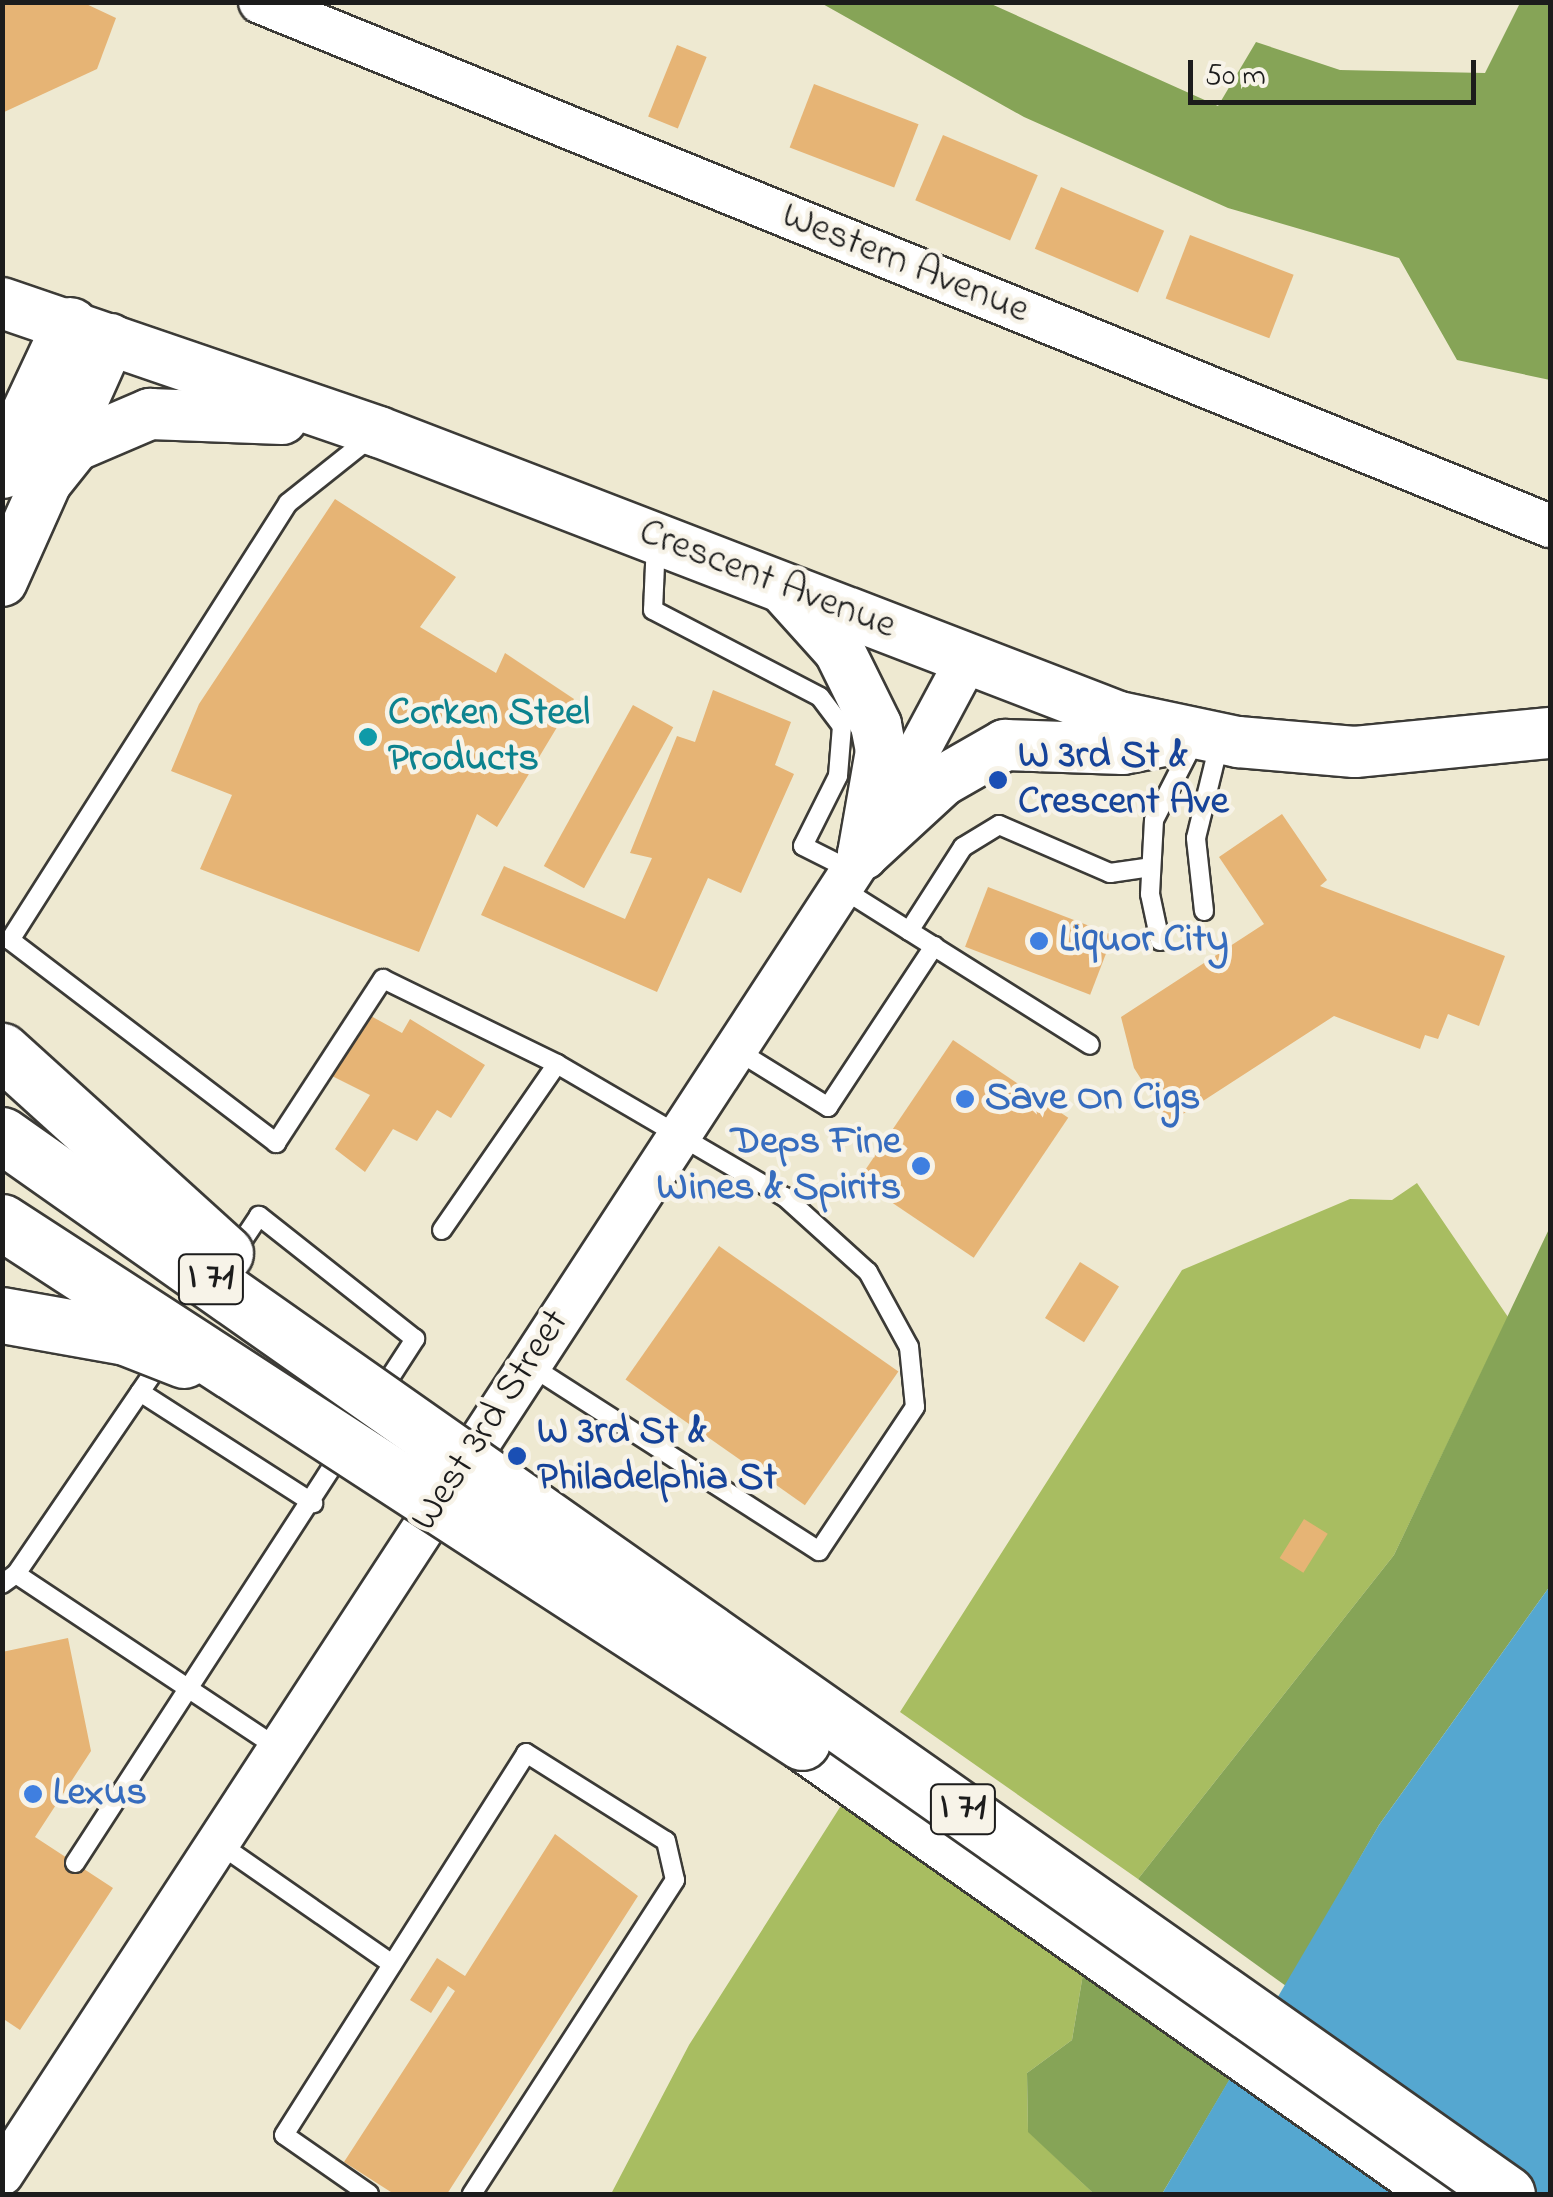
<!DOCTYPE html>
<style>
body{margin:0}
#map{position:relative;width:1553px;height:2197px;overflow:hidden;background:#eee9d1;font-family:"Indie Flower",sans-serif}
div>[style]{position:absolute}
[style*='--x']{left:calc(var(--x)*1px);top:calc(var(--y)*1px);width:calc(var(--w)*1px);rotate:calc(var(--a)*1deg)}
.green>*{inset:0;background:#a8bd61}
.forest>*{inset:0;background:#86a457}
.water>*{inset:0;background:#55a7d0}
.building>*{inset:0;background:#e6b475;transform-origin:0 0}
.roads{filter:drop-shadow(2px 0 #3c3b37) drop-shadow(-2px 0 #3c3b37) drop-shadow(0 2px #3c3b37) drop-shadow(0 -2px #3c3b37)}
.service>*{height:18px;margin:-9px;padding:0 9px;transform-origin:9px;border-radius:9px;background:#fff}
.tertiary>*{height:42px;margin:-21px;padding:0 21px;transform-origin:21px;border-radius:21px;background:#fff}
.secondary>*{height:50px;margin:-25px;padding:0 25px;transform-origin:25px;border-radius:25px;background:#fff}
.motorway>*{height:55px;margin:-27.5px;padding:0 27.5px;transform-origin:27.5px;border-radius:27.5px;background:#fff}
.bridges{filter:drop-shadow(2px 0 #3c3b37) drop-shadow(-2px 0 #3c3b37) drop-shadow(0 2px #3c3b37) drop-shadow(0 -2px #3c3b37)}
.motorway-bridge>*{height:55px;margin:-27.5px;padding:0 27.5px;transform-origin:27.5px;border-radius:27.5px;background:#fff}
.dots>*{width:28px;height:28px;translate:-50% -50%;box-sizing:border-box;border:5px solid #f7f3e8;border-radius:50%}
span{translate:-50% -50%;white-space:nowrap;text-align:center;line-height:1.15;-webkit-text-stroke:9px #f7f3e8;paint-order:stroke}
.shield-label span{padding:2px 8px;background:#f7f3e8;border:2px solid;border-radius:8px;-webkit-text-stroke-width:0}
.shield-label{font-size:38px;color:#1c1c1c;font-weight:700}
.street-label{font-size:40px;color:#1c1c1c}
.culture-label{font-size:40px;color:#0d838f;font-weight:700}
.left{translate:0 -50%;text-align:left}
.transit-label{font-size:40px;color:#164399;font-weight:700}
.shop-label{font-size:40px;color:#366cbe;font-weight:700}
.right{translate:-100% -50%;text-align:right}
.frame{position:absolute;inset:0;border:5px solid #1c1c1c;pointer-events:none}
.scale{position:absolute;left:1188px;top:60px;width:288px;height:45px;box-sizing:border-box;border:5px solid #1c1c1c;border-top:0;padding-left:12px;font-size:30px;line-height:35px;white-space:nowrap;color:#1c1c1c;-webkit-text-stroke:8px #f7f3e8;paint-order:stroke}
</style>
<div id="map">
<div class="green">
<div style="clip-path:polygon(1417px 1183px,1508px 1317px,1394px 1555px,1138px 1879px,900px 1712px,1182px 1270px,1350px 1199px,1392px 1200px)"></div>
<div style="clip-path:polygon(849px 1793px,1085px 1962px,1072px 2040px,1027px 2073px,1028px 2131px,1094px 2194px,611px 2194px,689px 2045px)"></div>
</div>
<div class="forest">
<div style="clip-path:polygon(821px 3px,989px 3px,1218px 106px,1256px 42px,1340px 70px,1485px 73px,1520px 3px,1550px 5px,1550px 380px,1457px 360px,1399px 258px,1228px 208px,1024px 117px)"></div>
<div style="clip-path:polygon(1550px 1227px,1550px 1586px,1379px 1825px,1286px 1986px,1138px 1879px,1394px 1555px)"></div>
<div style="clip-path:polygon(1085px 1962px,1236px 2069px,1162px 2194px,1094px 2194px,1028px 2132px,1027px 2073px,1072px 2040px)"></div>
</div>
<div class="water">
<div style="clip-path:polygon(1550px 1586px,1550px 2194px,1162px 2194px,1379px 1825px)"></div>
</div>
<div class="building">
<div style="clip-path:polygon(2px 2px,82px 2px,116px 18px,97px 69px,2px 113px)"></div>
<div style="left:677px;top:45px;width:32px;height:77px;rotate:22deg"></div>
<div style="left:814px;top:84px;width:112px;height:68px;rotate:21deg"></div>
<div style="left:943px;top:135px;width:103px;height:71px;rotate:23deg"></div>
<div style="left:1061px;top:187px;width:112px;height:67px;rotate:23deg"></div>
<div style="left:1190px;top:235px;width:111px;height:68px;rotate:21deg"></div>
<div style="clip-path:polygon(335px 499px,456px 577px,420px 627px,496px 673px,505px 653px,574px 699px,497px 827px,477px 814px,419px 952px,200px 869px,232px 795px,171px 771px,199px 704px)"></div>
<div style="clip-path:polygon(713px 690px,791px 722px,775px 765px,794px 774px,741px 893px,708px 878px,657px 992px,481px 915px,504px 866px,625px 919px,652px 858px,630px 853px,677px 736px,695px 742px)"></div>
<div style="left:633px;top:705px;width:46px;height:184px;rotate:29deg"></div>
<div style="clip-path:polygon(1282px 814px,1327px 880px,1320px 886px,1505px 956px,1479px 1026px,1448px 1014px,1438px 1039px,1425px 1035px,1420px 1049px,1334px 1016px,1169px 1123px,1134px 1068px,1121px 1017px,1264px 924px,1219px 857px)"></div>
<div style="left:988px;top:887px;width:134px;height:64px;rotate:21deg"></div>
<div style="clip-path:polygon(369px 1015px,402px 1033px,410px 1019px,485px 1065px,451px 1118px,437px 1110px,417px 1141px,393px 1129px,365px 1172px,335px 1149px,370px 1095px,330px 1075px)"></div>
<div style="left:953px;top:1040px;width:139px;height:169px;rotate:34deg"></div>
<div style="left:719px;top:1246px;width:219px;height:163px;rotate:35deg"></div>
<div style="left:1080px;top:1262px;width:46px;height:66px;rotate:32deg"></div>
<div style="left:1304px;top:1519px;width:28px;height:46px;rotate:32deg"></div>
<div style="clip-path:polygon(68px 1638px,91px 1751px,35px 1837px,113px 1888px,20px 2030px,2px 2018px,2px 1652px)"></div>
<div style="clip-path:polygon(555px 1834px,638px 1896px,447px 2194px,394px 2194px,344px 2162px,455px 1991px,448px 1986px,431px 2013px,410px 2000px,437px 1958px,465px 1976px)"></div>
</div>
<div class="roads">
<div class="service">
<div style="--x:371;--y:437;--w:106;--a:141.5"></div>
<div style="--x:288;--y:503;--w:518;--a:122.46"></div>
<div style="--x:10;--y:940;--w:335;--a:37.3"></div>
<div style="--x:276;--y:1143;--w:196;--a:-56.9"></div>
<div style="--x:383;--y:979;--w:194;--a:26"></div>
<div style="--x:656;--y:542;--w:68;--a:92.5"></div>
<div style="--x:653;--y:610;--w:188;--a:27.5"></div>
<div style="--x:820;--y:697;--w:36;--a:53"></div>
<div style="--x:842;--y:726;--w:50;--a:94.6"></div>
<div style="--x:838;--y:776;--w:78;--a:116.6"></div>
<div style="--x:803;--y:846;--w:54;--a:26.6"></div>
<div style="--x:841;--y:888;--w:294;--a:32.2"></div>
<div style="--x:1204;--y:911;--w:73;--a:-96.3"></div>
<div style="--x:1196;--y:838;--w:101;--a:-76.2"></div>
<div style="--x:909;--y:931;--w:100;--a:-57.3"></div>
<div style="--x:963;--y:847;--w:42;--a:-31.4"></div>
<div style="--x:999;--y:825;--w:121;--a:23.4"></div>
<div style="--x:1110;--y:873;--w:41;--a:-8.3"></div>
<div style="--x:1160;--y:941;--w:48;--a:-102"></div>
<div style="--x:1150;--y:894;--w:74;--a:-86.9"></div>
<div style="--x:1154;--y:820;--w:90;--a:-62.9"></div>
<div style="--x:733;--y:1048;--w:112;--a:31.8"></div>
<div style="--x:828;--y:1107;--w:193;--a:-56.6"></div>
<div style="--x:442;--y:1230;--w:202;--a:-55.3"></div>
<div style="--x:557;--y:1064;--w:264;--a:30.3"></div>
<div style="--x:785;--y:1197;--w:112;--a:42.1"></div>
<div style="--x:868;--y:1272;--w:85;--a:61.3"></div>
<div style="--x:909;--y:1347;--w:60;--a:84.3"></div>
<div style="--x:915;--y:1407;--w:173;--a:123.7"></div>
<div style="--x:819;--y:1551;--w:342;--a:-147.3"></div>
<div style="--x:140;--y:1392;--w:206;--a:32.7"></div>
<div style="--x:16;--y:1574;--w:259;--a:-55.7"></div>
<div style="--x:2;--y:1584;--w:17;--a:-36"></div>
<div style="--x:16;--y:1574;--w:316;--a:33.6"></div>
<div style="--x:218;--y:1843;--w:212;--a:34.8"></div>
<div style="--x:75;--y:1863;--w:625;--a:-57.02"></div>
<div style="--x:415;--y:1339;--w:199;--a:-141.7"></div>
<div style="--x:259;--y:1216;--w:47;--a:123.7"></div>
<div style="--x:369;--y:2194;--w:103;--a:-145.2"></div>
<div style="--x:284;--y:2135;--w:452;--a:-57.6"></div>
<div style="--x:526;--y:1753;--w:165;--a:32.2"></div>
<div style="--x:666;--y:1841;--w:40;--a:77"></div>
<div style="--x:675;--y:1880;--w:374;--a:122.9"></div>
</div>
<div class="tertiary">
<div style="--x:260;--y:2;--w:1392;--a:22.11"></div>
<div style="--x:2;--y:2174;--w:1576;--a:-56.88"></div>
<div style="--x:863;--y:854;--w:220;--a:-61.8"></div>
</div>
<div class="secondary">
<div style="--x:2;--y:303;--w:398;--a:18.9"></div>
<div style="--x:379;--y:432;--w:793;--a:21.06"></div>
<div style="--x:1119;--y:717;--w:122;--a:11.9"></div>
<div style="--x:1238;--y:742;--w:117;--a:4.9"></div>
<div style="--x:1355;--y:752;--w:196;--a:-5.6"></div>
<div style="--x:47;--y:481;--w:45;--a:-51.3"></div>
<div style="--x:75;--y:446;--w:82;--a:-23.1"></div>
<div style="--x:150;--y:414;--w:132;--a:2.2"></div>
<div style="--x:2;--y:581;--w:265;--a:-65.9"></div>
<div style="--x:784;--y:589;--w:82;--a:48"></div>
<div style="--x:839;--y:650;--w:84;--a:63.7"></div>
<div style="--x:876;--y:725;--w:26;--a:79"></div>
<div style="--x:881;--y:751;--w:105;--a:99.9"></div>
<div style="--x:863;--y:854;--w:108;--a:-42.7"></div>
<div style="--x:942;--y:781;--w:73;--a:-29.7"></div>
<div style="--x:1005;--y:745;--w:118;--a:1.9"></div>
<div style="--x:1123;--y:749;--w:52;--a:-11.1"></div>
</div>
<div class="motorway">
<div style="--x:2;--y:470;--w:160;--a:-64.9"></div>
<div style="--x:802;--y:1742;--w:785;--a:35.15"></div>
</div>
</div>
<div class="bridges">
<div class="motorway-bridge">
<div style="--x:2;--y:1051;--w:301;--a:42.2"></div>
<div style="--x:2;--y:1135;--w:1840;--a:35.13"></div>
<div style="--x:2;--y:1222;--w:954;--a:33.02"></div>
<div style="--x:2;--y:1315;--w:125;--a:10.1"></div>
<div style="--x:125;--y:1337;--w:63;--a:21.3"></div>
</div>
</div>
<div class="dots">
<div style="left:368px;top:737px;background:#0f9aa8"></div>
<div style="left:998px;top:780px;background:#1a4fb4"></div>
<div style="left:1039px;top:941px;background:#3f7fe0"></div>
<div style="left:965px;top:1099px;background:#3f7fe0"></div>
<div style="left:921px;top:1166px;background:#3f7fe0"></div>
<div style="left:517px;top:1456px;background:#1a4fb4"></div>
<div style="left:33px;top:1794px;background:#3f7fe0"></div>
</div>
<div class="shield-label">
<span style="left:211px;top:1279px">I 71</span>
<span style="left:963px;top:1809px">I 71</span>
</div>
<div class="street-label">
<span style="left:905px;top:264px;rotate:22deg">Western Avenue</span>
<span style="left:767px;top:580px;rotate:21deg">Crescent Avenue</span>
<span style="left:491px;top:1421px;rotate:-57deg">West 3rd Street</span>
</div>
<div class="culture-label">
<span class="left" style="left:388px;top:737px">Corken Steel<br>Products</span>
</div>
<div class="transit-label">
<span class="left" style="left:1018px;top:780px">W 3rd St &amp;<br>Crescent Ave</span>
<span class="left" style="left:537px;top:1456px">W 3rd St &amp;<br>Philadelphia St</span>
</div>
<div class="shop-label">
<span class="left" style="left:1059px;top:941px">Liquor City</span>
<span class="left" style="left:985px;top:1099px">Save On Cigs</span>
<span class="right" style="left:901px;top:1166px">Deps Fine<br>Wines &amp; Spirits</span>
<span class="left" style="left:53px;top:1794px">Lexus</span>
</div>
<div class="frame"></div>
<div class="scale">50 m</div>
</div>
